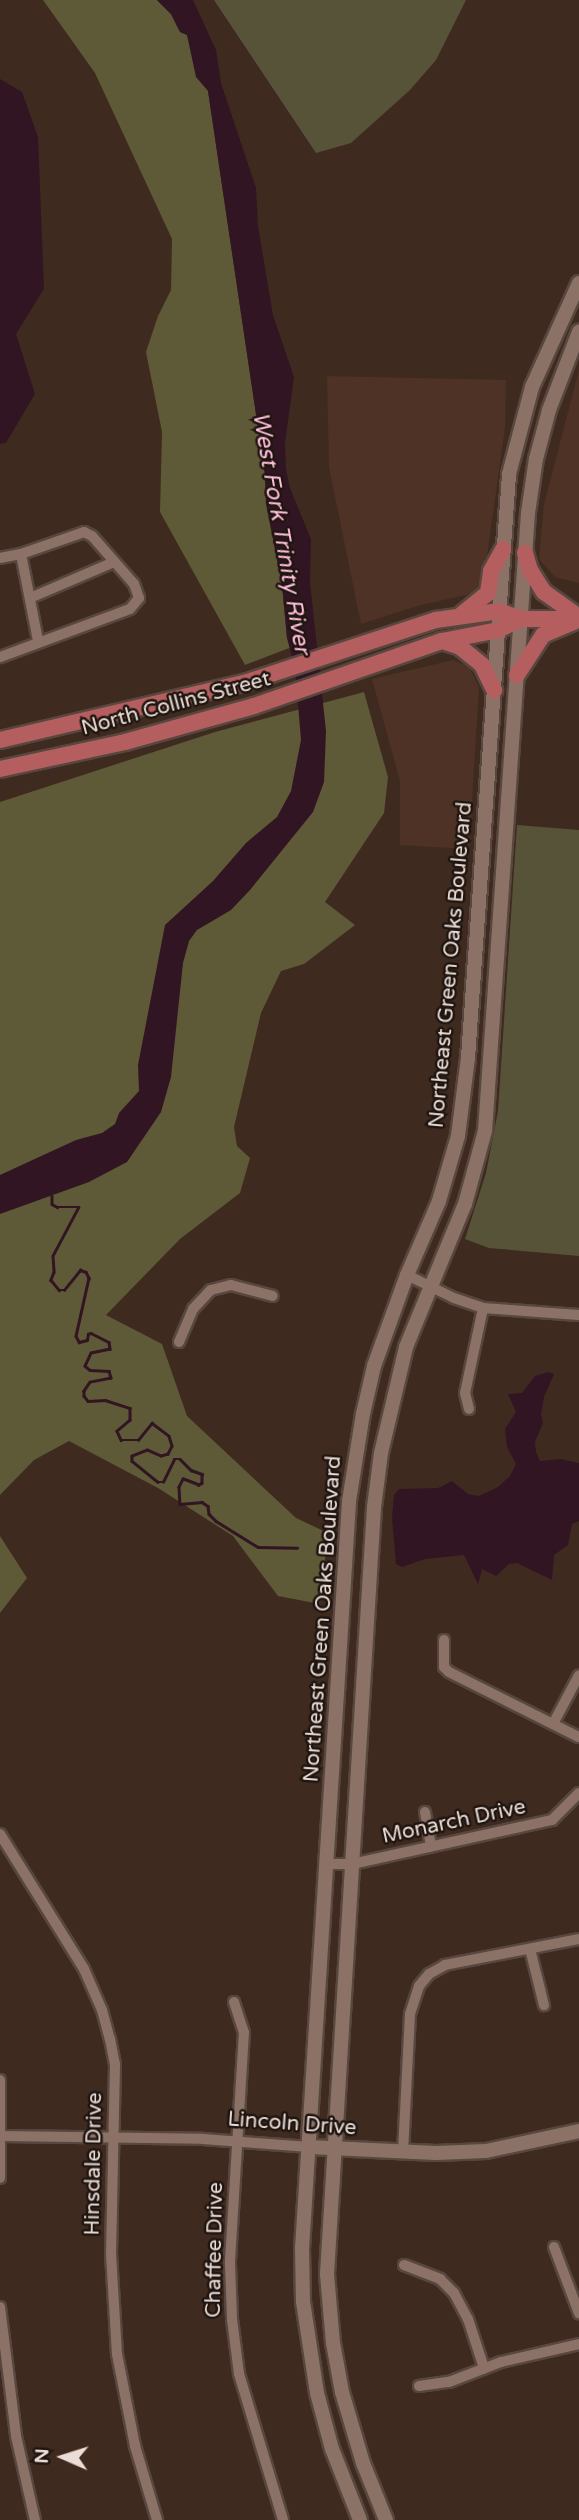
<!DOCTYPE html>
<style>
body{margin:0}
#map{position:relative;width:579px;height:2520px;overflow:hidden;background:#3f2a1f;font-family:"Varela Round",sans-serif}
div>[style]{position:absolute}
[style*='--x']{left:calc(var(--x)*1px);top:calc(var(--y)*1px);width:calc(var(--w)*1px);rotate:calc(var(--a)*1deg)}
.built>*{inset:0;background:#4d3225}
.green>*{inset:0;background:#575339}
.forest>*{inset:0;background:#5e5936}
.water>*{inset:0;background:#321523}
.stream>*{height:2.5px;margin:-1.25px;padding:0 1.25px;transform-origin:1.25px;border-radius:1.25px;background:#321523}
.roads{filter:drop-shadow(2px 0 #58473e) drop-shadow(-2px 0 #58473e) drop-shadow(0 2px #58473e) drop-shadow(0 -2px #58473e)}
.street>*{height:10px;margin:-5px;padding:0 5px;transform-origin:5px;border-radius:5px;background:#8c7266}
.secondary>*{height:14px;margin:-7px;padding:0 7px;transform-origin:7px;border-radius:7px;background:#8c7266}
.primary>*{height:16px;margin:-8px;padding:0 8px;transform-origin:8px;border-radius:8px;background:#b55e5f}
span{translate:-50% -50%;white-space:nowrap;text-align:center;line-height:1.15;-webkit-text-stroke:5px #1f1510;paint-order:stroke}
.street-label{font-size:21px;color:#ebddd6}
.water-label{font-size:23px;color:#febdd9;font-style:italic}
.north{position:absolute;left:28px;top:2422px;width:70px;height:70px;-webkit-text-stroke:5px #1f1510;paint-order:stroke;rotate:273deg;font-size:19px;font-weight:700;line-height:28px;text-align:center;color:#ebddd6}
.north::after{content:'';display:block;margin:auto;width:24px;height:32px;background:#ebddd6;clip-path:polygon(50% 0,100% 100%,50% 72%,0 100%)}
</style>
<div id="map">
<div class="built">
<div style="clip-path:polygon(579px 370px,579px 583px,555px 577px,539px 559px,544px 504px)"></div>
<div style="clip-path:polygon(327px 376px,506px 380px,505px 428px,483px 585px,475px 593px,417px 606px,361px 624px,329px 467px)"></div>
<div style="clip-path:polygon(453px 660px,469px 667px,479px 687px,469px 849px,400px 845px,400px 781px,372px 679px)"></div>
</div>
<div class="green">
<div style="clip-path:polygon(214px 0,466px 0,436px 60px,410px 90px,351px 143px,316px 153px)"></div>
<div style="clip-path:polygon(517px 825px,579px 830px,579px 1256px,489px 1248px,465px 1239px,486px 1173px,498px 1111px)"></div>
</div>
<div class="forest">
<div style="clip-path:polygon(43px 0,157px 0,171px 14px,180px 32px,187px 35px,208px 91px,265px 475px,266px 504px,282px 585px,287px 638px,292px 647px,245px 665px,160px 512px,162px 432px,146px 352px,158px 316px,171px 290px,172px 239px,95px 73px)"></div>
<div style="clip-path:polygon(364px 692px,388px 777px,384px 813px,325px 902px,355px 925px,304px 964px,281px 971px,261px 1013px,234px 1127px,237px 1146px,250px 1158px,240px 1193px,180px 1239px,106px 1315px,162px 1344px,187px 1416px,296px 1518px,328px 1533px,320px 1604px,278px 1596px,233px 1536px,158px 1488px,69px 1441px,34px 1460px,0 1495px,0 802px,215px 732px)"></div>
<div style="clip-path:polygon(0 1536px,27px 1578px,0 1613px)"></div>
</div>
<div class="water">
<div style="clip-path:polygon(157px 0,193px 0,216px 50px,221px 83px,256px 188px,258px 226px,273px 315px,294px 377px,285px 443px,286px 469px,290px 488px,311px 539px,310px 582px,326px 731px,324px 782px,313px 812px,250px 890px,231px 910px,197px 930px,189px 941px,183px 963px,171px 1077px,161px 1112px,127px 1162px,89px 1182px,0 1214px,0 1175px,76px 1140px,102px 1133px,115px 1124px,119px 1113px,139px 1091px,138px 1065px,165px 925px,213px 881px,246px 843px,277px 817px,291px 791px,301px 740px,295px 669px,287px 638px,282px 585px,266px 503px,265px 475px,208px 91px,196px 77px,187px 35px,180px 32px,171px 14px)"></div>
<div style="clip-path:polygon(0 79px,22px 92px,38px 137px,44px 289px,16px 334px,35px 394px,6px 443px,0 444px)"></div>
<div style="clip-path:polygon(548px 1372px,554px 1374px,544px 1397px,541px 1414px,543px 1423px,535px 1442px,536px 1452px,540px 1461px,561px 1459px,579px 1463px,579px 1521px,572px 1524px,568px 1545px,554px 1555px,552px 1580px,517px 1563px,509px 1564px,496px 1576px,482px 1569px,478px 1584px,464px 1555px,425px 1559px,402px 1567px,396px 1564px,392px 1518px,394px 1495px,399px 1489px,438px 1488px,452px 1481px,468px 1494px,479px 1496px,498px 1487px,510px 1476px,516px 1464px,507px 1447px,505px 1429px,516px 1412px,508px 1394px,522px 1393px,535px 1376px)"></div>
</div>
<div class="stream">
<div style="--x:52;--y:1196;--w:8;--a:90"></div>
<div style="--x:52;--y:1204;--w:6;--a:31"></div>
<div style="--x:57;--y:1207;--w:22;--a:0"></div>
<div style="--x:79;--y:1207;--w:55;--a:118"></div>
<div style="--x:53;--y:1256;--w:16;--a:86"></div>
<div style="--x:54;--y:1272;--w:9;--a:111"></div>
<div style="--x:51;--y:1280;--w:13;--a:51"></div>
<div style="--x:59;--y:1290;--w:5;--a:0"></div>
<div style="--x:64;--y:1290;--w:26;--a:-51"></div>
<div style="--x:80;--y:1270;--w:6;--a:18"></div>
<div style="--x:86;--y:1272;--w:7;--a:63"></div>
<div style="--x:89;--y:1278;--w:59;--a:102.6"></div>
<div style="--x:76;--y:1336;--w:7;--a:63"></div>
<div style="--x:79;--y:1342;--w:8;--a:-14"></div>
<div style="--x:87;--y:1340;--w:6;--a:-81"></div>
<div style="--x:88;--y:1334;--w:3;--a:-18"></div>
<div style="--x:91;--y:1333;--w:20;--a:27"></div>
<div style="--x:109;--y:1342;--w:7;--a:82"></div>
<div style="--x:110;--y:1349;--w:19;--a:168"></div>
<div style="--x:91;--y:1353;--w:14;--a:115"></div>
<div style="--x:85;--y:1366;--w:6;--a:39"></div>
<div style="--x:90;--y:1370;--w:19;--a:3"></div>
<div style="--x:109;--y:1371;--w:7;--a:74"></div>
<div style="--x:111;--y:1378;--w:21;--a:169"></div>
<div style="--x:90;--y:1382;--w:11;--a:124"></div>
<div style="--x:84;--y:1391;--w:5;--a:90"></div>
<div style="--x:84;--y:1396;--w:6;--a:51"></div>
<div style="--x:88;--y:1401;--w:17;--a:-3"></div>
<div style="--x:105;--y:1400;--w:26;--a:18"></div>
<div style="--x:130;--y:1408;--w:12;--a:90"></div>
<div style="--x:130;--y:1420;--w:17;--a:140"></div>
<div style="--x:117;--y:1431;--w:10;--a:66"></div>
<div style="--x:121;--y:1440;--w:17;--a:0"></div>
<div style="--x:138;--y:1440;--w:22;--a:-51"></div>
<div style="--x:152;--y:1423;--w:21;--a:37"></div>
<div style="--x:169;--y:1436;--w:10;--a:73"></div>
<div style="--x:172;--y:1446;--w:9;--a:117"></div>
<div style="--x:168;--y:1454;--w:7;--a:164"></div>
<div style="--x:161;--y:1456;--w:15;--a:-157"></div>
<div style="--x:147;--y:1450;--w:16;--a:158"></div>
<div style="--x:132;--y:1456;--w:5;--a:90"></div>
<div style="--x:132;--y:1461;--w:33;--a:39"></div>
<div style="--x:158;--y:1482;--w:5;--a:0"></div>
<div style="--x:163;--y:1482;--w:25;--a:-64"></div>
<div style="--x:174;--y:1459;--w:6;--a:0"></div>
<div style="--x:180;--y:1459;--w:16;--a:45"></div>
<div style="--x:191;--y:1470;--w:12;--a:20"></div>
<div style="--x:202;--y:1474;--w:9;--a:90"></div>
<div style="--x:202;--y:1483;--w:4;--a:146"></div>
<div style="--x:199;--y:1485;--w:17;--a:-159"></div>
<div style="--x:183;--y:1479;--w:9;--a:117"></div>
<div style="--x:179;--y:1487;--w:17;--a:87"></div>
<div style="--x:180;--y:1504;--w:22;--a:-5"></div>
<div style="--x:202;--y:1502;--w:7;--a:34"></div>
<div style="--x:208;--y:1506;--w:8;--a:83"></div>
<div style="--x:209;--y:1514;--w:10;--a:45"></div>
<div style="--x:216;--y:1521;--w:49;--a:31.8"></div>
<div style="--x:258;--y:1547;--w:39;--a:1"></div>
</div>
<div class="roads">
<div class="street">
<div style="--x:21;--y:554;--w:89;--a:78.9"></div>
<div style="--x:0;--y:558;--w:21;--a:-11"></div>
<div style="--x:21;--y:554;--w:67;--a:-19.2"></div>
<div style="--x:84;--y:532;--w:9;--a:27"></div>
<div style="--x:92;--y:536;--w:64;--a:48.8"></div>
<div style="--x:134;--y:584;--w:15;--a:70"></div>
<div style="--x:139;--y:598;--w:14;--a:129"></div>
<div style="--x:130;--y:609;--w:139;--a:159.7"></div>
<div style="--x:30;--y:598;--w:91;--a:-23.2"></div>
<div style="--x:407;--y:1275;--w:52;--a:26.1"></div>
<div style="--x:454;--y:1298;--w:31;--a:19"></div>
<div style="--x:483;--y:1308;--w:96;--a:4.2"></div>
<div style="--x:179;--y:1342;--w:36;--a:-67"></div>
<div style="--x:193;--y:1309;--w:26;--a:-47"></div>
<div style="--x:211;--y:1290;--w:21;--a:-14"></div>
<div style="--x:231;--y:1285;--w:43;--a:14.7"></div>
<div style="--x:469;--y:1409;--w:16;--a:-104"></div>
<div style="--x:465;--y:1393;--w:87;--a:-78"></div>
<div style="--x:444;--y:1640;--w:27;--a:90"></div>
<div style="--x:444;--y:1667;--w:7;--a:45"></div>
<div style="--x:449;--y:1672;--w:145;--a:26.6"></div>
<div style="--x:553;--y:1724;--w:55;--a:-62"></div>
<div style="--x:425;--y:1812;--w:35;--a:80"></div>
<div style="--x:0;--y:1834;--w:159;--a:58.1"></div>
<div style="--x:84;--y:1969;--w:45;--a:66.3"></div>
<div style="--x:102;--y:2010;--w:30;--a:75"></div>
<div style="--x:110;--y:2039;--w:25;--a:79"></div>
<div style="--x:115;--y:2064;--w:190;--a:91.2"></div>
<div style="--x:111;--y:2254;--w:100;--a:86.6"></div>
<div style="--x:117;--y:2354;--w:94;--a:78.9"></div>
<div style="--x:135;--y:2446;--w:77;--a:73.4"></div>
<div style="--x:327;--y:1864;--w:25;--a:0"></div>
<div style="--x:352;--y:1864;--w:205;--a:-12.4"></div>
<div style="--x:552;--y:1820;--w:38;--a:-45"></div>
<div style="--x:530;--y:1949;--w:58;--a:76"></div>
<div style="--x:234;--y:2002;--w:32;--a:72"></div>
<div style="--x:244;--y:2032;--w:232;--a:93.5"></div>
<div style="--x:230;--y:2264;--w:55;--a:87.9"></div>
<div style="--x:232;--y:2319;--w:55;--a:82.7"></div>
<div style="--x:239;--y:2374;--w:152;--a:73.2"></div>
<div style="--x:0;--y:2080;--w:98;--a:90"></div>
<div style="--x:0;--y:2136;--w:203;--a:0.8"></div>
<div style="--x:203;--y:2139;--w:106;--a:4.3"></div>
<div style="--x:403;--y:2152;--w:138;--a:-87.1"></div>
<div style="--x:410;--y:2014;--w:29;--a:-72"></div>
<div style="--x:419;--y:1986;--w:16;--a:-50"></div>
<div style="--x:429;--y:1974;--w:18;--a:-29"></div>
<div style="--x:445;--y:1965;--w:136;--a:-11"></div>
<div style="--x:554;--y:2247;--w:71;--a:69.3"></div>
<div style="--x:404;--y:2265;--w:39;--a:21"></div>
<div style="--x:440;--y:2279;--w:20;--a:45"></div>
<div style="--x:454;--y:2293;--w:30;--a:62"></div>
<div style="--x:468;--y:2319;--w:52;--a:71.9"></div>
<div style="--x:0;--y:2307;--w:130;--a:82.9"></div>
<div style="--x:16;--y:2436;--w:86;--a:77.3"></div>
<div style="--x:419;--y:2386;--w:30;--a:-8"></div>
<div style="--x:449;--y:2382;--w:56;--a:-21"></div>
<div style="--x:501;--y:2362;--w:80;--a:-13"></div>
</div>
<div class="secondary">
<div style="--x:309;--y:2147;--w:127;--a:2.7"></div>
<div style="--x:436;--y:2153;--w:50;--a:-2.3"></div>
<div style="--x:486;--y:2151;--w:95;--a:-12.1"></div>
<div style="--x:360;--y:2520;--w:76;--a:-111.5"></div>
<div style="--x:332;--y:2449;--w:58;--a:-105"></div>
<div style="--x:317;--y:2393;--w:93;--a:-98.7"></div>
<div style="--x:303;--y:2301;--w:52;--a:-91.1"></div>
<div style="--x:302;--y:2249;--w:749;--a:-86.4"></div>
<div style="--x:349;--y:1501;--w:88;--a:-80.9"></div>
<div style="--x:363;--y:1414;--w:49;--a:-77.1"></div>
<div style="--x:374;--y:1366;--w:97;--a:-70.1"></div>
<div style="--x:407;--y:1275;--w:81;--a:-66.6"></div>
<div style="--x:439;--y:1201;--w:68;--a:-73.7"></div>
<div style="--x:458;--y:1136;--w:79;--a:-82.7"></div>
<div style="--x:468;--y:1058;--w:585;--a:-85.98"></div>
<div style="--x:509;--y:474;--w:90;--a:-75.2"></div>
<div style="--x:532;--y:387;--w:114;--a:-65.7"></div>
<div style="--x:386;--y:2520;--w:61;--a:-112"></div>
<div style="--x:363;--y:2463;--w:74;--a:-106.5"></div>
<div style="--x:342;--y:2392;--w:50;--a:-100.4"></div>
<div style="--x:333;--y:2343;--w:69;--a:-95"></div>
<div style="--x:327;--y:2274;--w:768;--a:-86.49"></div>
<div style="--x:374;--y:1507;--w:54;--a:-82.6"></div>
<div style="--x:381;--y:1453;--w:109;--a:-76.7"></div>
<div style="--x:406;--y:1347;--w:155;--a:-67.6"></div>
<div style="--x:465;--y:1204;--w:76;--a:-74.7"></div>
<div style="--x:485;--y:1131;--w:619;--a:-86.02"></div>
<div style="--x:528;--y:513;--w:55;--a:-81.6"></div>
<div style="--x:536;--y:459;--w:51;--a:-75.1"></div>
<div style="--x:549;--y:410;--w:84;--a:-69"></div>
</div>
<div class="primary">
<div style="--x:525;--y:553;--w:18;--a:74"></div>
<div style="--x:530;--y:570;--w:26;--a:58"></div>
<div style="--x:544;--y:592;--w:43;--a:35.5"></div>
<div style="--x:462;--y:614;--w:33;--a:-39"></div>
<div style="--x:488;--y:593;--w:22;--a:-82"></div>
<div style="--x:491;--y:571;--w:25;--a:-61"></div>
<div style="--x:442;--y:641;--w:19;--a:18"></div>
<div style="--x:460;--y:647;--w:28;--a:39"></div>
<div style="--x:482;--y:665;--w:28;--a:64"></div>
<div style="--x:517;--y:675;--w:48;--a:-57"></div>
<div style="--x:543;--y:635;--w:34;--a:-23"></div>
<div style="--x:0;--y:740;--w:254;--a:-13.2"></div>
<div style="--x:247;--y:682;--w:199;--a:-18.2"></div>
<div style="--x:436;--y:620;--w:64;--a:-8.1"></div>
<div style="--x:499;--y:611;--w:23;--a:20"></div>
<div style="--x:521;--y:619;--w:58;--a:0"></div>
<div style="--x:0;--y:769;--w:128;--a:-12.2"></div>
<div style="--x:125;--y:742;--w:134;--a:-15.6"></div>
<div style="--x:254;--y:706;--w:199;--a:-19.1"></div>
<div style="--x:442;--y:641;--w:57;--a:-11.1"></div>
<div style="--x:498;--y:630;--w:25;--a:-26"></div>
</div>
</div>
<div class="street-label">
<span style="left:176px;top:704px;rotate:-15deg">North Collins Street</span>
<span style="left:451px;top:965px;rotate:-85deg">Northeast Green Oaks Boulevard</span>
<span style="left:323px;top:1619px;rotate:-86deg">Northeast Green Oaks Boulevard</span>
<span style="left:454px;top:1822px;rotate:-12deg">Monarch Drive</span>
<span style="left:292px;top:2124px;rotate:4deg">Lincoln Drive</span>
<span style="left:94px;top:2164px;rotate:-89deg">Hinsdale Drive</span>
<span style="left:215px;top:2250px;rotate:-89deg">Chaffee Drive</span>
</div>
<div class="water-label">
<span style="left:281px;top:533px;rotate:80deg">West Fork Trinity River</span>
</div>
<div class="north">N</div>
</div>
